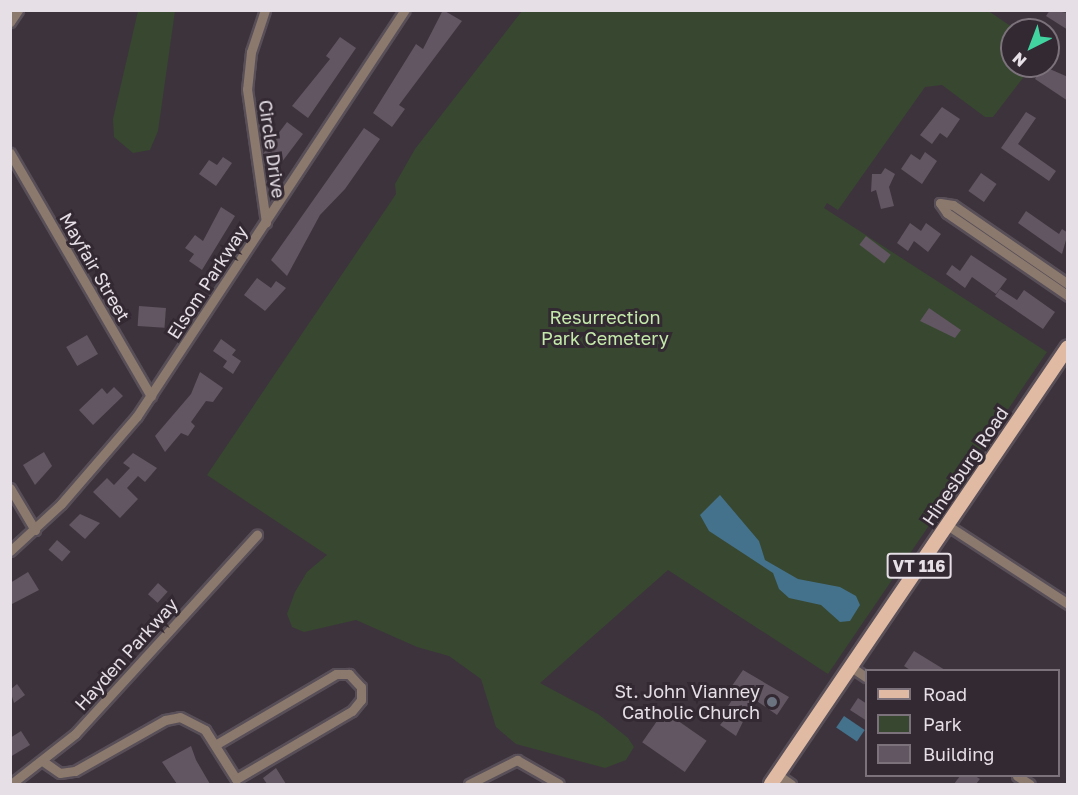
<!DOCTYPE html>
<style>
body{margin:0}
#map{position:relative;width:1078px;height:795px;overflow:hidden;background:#3d333d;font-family:"Golos Text",sans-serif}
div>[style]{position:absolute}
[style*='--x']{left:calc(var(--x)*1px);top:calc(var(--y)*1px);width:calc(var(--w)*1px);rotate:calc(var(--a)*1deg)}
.green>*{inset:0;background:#38472f}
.water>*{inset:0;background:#44718b;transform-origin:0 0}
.building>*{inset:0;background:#615661;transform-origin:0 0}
.roads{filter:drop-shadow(2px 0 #584f58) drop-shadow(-2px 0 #584f58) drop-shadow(0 2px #584f58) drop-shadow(0 -2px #584f58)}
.minor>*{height:9px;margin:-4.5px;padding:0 4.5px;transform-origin:4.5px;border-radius:4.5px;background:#8b796d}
.primary>*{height:14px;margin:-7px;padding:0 7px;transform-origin:7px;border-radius:7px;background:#e0baa2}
.dots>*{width:16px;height:16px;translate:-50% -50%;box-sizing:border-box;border:3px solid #332933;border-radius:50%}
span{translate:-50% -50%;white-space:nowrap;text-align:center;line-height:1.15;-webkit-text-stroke:6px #332933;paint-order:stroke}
.shield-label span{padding:2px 4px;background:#332933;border:2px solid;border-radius:4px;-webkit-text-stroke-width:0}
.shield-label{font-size:16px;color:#e6dfe6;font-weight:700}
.street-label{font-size:18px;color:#e6dfe6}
.park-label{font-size:18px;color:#c4eaaa}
.poi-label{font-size:18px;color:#e6dfe6}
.right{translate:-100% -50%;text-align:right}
.frame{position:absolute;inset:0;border:12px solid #e6dfe6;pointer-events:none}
.legend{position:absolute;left:865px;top:669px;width:195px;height:108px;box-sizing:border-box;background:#332933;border:2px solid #7b727b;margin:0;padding:8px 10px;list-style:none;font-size:18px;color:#e6dfe6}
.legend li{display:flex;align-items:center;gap:12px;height:30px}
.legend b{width:30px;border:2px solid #7b727b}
.north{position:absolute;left:1000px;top:18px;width:60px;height:60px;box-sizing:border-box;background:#332933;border:2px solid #7b727b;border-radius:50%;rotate:222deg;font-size:16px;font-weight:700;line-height:24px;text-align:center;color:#e6dfe6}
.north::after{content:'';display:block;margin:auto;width:21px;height:27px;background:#41d4a1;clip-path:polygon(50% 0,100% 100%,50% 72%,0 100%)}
</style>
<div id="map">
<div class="green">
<div style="clip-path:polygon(987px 10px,1009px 25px,1020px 24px,1029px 30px,1012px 30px,1012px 66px,1032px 66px,993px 117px,985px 117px,942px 85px,925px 87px,838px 210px,827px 203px,824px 208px,1047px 352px,828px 674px,668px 570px,540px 683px,598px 714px,628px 738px,634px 747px,626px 760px,605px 768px,516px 744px,496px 727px,481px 679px,449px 656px,417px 647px,356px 620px,304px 632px,292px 627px,287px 614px,295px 592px,307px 572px,327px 555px,207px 475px,396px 194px,395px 184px,415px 149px,522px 11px)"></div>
<div style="clip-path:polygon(138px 11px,175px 11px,158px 131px,150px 150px,133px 153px,114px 137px,113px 119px)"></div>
</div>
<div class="water">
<div style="clip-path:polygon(720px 495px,759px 541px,765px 560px,798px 579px,840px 587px,856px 596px,860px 605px,850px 621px,840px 622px,821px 605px,789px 598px,779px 589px,773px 573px,709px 531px,700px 515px)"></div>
<div style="left:844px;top:716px;width:25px;height:14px;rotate:34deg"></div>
</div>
<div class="building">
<div style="clip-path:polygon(443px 10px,462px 21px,399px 105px,405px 109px,392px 127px,373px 113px,416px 44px,423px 49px)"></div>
<div style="clip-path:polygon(1050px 10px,1068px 13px,1068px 30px,1046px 16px)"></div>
<div style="clip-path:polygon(340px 37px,356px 48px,308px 118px,292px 106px,330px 59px,326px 56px)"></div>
<div style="clip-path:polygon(1043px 66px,1068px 77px,1068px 101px,1035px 79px)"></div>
<div style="clip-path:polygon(942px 107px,960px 119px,947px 138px,940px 133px,932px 144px,920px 135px)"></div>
<div style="clip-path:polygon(1026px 112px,1036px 118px,1018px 144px,1056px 171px,1049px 181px,1001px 148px)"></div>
<div style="left:287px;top:122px;width:20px;height:42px;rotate:37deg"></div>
<div style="clip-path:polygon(364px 128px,380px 139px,345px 189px,320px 215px,287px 276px,271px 260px)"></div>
<div style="clip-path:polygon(925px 152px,937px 161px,922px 184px,901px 169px,911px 154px,920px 160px)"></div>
<div style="clip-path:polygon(223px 157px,232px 163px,216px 186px,199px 174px,209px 160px,217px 165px)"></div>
<div style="clip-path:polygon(885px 168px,895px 174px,889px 187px,894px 206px,881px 209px,876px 190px,871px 192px,872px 174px,881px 174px)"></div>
<div style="left:981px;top:173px;width:19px;height:22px;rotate:35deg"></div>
<div style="clip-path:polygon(221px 207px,235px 216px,202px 270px,189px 261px,194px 254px,185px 248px,195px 235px,203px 241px)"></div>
<div style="clip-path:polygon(1026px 211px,1059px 234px,1062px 229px,1068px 233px,1062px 254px,1018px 223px)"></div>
<div style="clip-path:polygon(910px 223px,921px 231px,926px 223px,941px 234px,928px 252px,914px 241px,908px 251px,897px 243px)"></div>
<div style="left:866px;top:236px;width:31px;height:11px;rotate:37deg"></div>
<div style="clip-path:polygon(971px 255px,1007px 279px,996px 294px,972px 277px,965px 288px,946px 274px,952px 265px,960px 271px)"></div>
<div style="clip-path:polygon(257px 278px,271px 288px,276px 281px,286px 288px,265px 311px,244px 295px)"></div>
<div style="clip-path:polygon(1000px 289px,1017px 300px,1024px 290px,1055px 312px,1043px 329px,995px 296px)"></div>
<div style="left:139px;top:306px;width:27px;height:20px;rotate:4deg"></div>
<div style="clip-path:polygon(929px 308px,961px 330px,955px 338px,920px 321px)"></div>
<div style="left:87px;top:335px;width:22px;height:24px;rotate:60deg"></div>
<div style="clip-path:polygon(221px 339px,236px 350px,232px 355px,241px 361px,233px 374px,223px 367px,227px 361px,213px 351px)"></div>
<div style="clip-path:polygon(200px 372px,223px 388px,213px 402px,206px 401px,191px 422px,195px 426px,188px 436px,181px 433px,165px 452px,155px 436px,191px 394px)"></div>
<div style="clip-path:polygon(114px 387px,123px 396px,93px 425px,79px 410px,102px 388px,107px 394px)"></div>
<div style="clip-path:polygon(44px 452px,52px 466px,35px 485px,23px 465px)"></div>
<div style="clip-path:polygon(133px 453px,157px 468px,145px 482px,138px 476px,127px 488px,138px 499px,120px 518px,93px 492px,107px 478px,114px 485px,130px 468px,123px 463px)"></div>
<div style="clip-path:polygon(80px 514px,100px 523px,85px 539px,69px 525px)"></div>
<div style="left:57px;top:540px;width:18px;height:13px;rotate:41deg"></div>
<div style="clip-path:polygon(28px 572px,39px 590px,10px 605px,10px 583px)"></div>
<div style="left:158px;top:583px;width:13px;height:15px;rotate:42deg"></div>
<div style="clip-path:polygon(914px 651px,945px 670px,910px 670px,904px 666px)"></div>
<div style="clip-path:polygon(743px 670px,789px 697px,777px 715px,754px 699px,736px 736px,720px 725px,725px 719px,721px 717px,734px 697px,727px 693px)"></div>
<div style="clip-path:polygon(17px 684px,25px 695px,14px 703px,10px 690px)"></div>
<div style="clip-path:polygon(858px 698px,867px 704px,867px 721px,850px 710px)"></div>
<div style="left:664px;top:711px;width:52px;height:38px;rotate:35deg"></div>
<div style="clip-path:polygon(21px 731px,30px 745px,10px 757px,10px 738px)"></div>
<div style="clip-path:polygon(191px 746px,196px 760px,210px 784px,177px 784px,162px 762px)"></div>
<div style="clip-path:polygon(276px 768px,286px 784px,267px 784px,263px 778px)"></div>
<div style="clip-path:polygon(960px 776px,975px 776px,980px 779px,976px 784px,954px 784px)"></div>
</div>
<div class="roads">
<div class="minor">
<div style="--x:265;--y:10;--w:44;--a:108.4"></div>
<div style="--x:251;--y:52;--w:37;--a:96"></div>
<div style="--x:247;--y:89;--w:135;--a:81.9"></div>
<div style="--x:10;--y:22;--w:14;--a:-56"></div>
<div style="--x:10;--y:153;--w:281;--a:59.9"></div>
<div style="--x:940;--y:203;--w:12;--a:55"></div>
<div style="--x:947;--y:213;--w:147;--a:34.4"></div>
<div style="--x:940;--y:203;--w:13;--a:9"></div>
<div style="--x:953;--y:205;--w:140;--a:34.5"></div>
<div style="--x:10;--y:488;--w:49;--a:59.2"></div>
<div style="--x:947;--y:525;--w:145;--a:33.1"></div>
<div style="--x:10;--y:551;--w:69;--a:-42.7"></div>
<div style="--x:61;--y:504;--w:116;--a:-49.2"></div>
<div style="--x:137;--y:416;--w:486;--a:-56.6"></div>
<div style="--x:851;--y:667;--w:18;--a:34"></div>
<div style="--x:44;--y:762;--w:19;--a:35"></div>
<div style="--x:60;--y:773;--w:15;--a:-8"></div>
<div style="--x:75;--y:771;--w:103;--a:-29.5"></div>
<div style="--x:165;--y:720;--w:15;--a:-11"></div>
<div style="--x:180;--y:717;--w:28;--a:27"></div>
<div style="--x:205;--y:730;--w:58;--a:57.7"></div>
<div style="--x:236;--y:779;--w:134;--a:-30.4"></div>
<div style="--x:352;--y:711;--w:14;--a:-51"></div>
<div style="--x:361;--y:700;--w:13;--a:-90"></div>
<div style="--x:361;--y:687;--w:18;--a:-133"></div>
<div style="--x:349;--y:674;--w:13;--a:180"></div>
<div style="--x:336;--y:674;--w:140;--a:149.6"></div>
<div style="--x:778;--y:775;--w:16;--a:35"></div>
<div style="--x:1017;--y:776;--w:15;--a:32"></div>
<div style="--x:11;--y:784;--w:81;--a:-38"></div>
<div style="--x:75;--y:734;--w:270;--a:-47.6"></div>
<div style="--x:469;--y:784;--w:54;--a:-26.6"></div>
<div style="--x:517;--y:760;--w:48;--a:29.7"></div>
</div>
<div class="primary">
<div style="--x:771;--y:784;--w:528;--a:-55.8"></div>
</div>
</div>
<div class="dots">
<div style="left:772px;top:702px;background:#6b7280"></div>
</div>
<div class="shield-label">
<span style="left:919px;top:566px">VT 116</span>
</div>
<div class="street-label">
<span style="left:272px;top:149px;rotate:82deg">Circle Drive</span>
<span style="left:95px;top:267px;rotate:60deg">Mayfair Street</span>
<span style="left:207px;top:282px;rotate:-57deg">Elsom Parkway</span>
<span style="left:965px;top:466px;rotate:-56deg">Hinesburg Road</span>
<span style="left:126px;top:654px;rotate:-48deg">Hayden Parkway</span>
</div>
<div class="park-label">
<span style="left:605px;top:328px">Resurrection<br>Park Cemetery</span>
</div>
<div class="poi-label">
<span class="right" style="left:760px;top:702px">St. John Vianney<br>Catholic Church</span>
</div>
<div class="frame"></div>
<ul class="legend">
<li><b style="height:8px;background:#e0baa2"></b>Road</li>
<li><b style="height:16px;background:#38472f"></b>Park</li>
<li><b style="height:16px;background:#615661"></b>Building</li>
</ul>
<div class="north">N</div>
</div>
